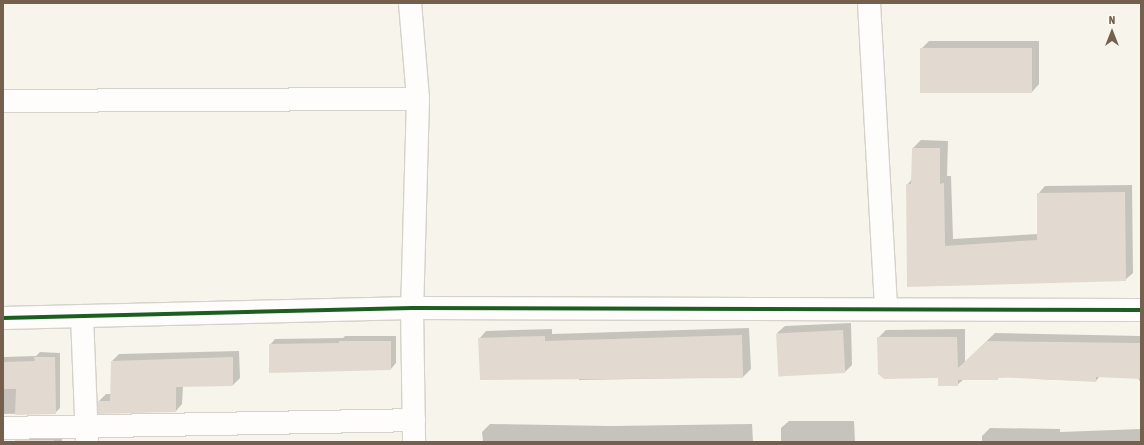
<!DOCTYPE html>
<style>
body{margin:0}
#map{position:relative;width:1144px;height:445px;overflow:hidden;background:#f7f4ec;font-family:"Asap Condensed",sans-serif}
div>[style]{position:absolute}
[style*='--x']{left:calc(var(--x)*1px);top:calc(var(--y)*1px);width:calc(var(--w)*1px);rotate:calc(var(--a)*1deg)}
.shadow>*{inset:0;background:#0003}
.building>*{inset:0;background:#e2dad1;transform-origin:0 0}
.roads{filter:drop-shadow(1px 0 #d6d1ca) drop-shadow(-1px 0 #d6d1ca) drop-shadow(0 1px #d6d1ca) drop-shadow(0 -1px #d6d1ca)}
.street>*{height:22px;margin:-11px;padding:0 11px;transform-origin:11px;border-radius:11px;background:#fefdfc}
.cycleway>*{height:4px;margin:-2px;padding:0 2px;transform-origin:2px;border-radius:2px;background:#1b5e20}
span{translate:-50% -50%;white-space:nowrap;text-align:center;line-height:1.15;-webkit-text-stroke:3.5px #fef9ee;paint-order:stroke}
.frame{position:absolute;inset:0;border:4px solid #755f4d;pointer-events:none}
.north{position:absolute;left:1092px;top:12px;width:40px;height:40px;-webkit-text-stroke:3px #fef9ee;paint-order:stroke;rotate:0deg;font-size:11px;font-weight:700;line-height:16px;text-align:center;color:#755f4d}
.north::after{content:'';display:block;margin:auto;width:14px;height:18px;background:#755f4d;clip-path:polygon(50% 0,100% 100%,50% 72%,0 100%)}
</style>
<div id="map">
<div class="shadow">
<div style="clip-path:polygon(1041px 3px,1056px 3px,1041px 4px)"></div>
<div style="clip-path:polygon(929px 41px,1039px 41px,1039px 84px,1032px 92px,921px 49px)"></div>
<div style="clip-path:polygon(921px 140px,948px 141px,947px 176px,951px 176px,953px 239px,1038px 234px,1038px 194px,1045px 186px,1132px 185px,1133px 273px,1125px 280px,908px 286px,907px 185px,912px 179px,913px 148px)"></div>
<div style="clip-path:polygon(851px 323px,852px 365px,845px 372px,777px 333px,785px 326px)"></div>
<div style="clip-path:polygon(749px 328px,751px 369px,743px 377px,579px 380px,579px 377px,479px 339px,486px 331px,552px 329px,552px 334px)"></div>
<div style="clip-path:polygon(965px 329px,965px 362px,995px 333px,1141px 336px,1141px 382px,1137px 378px,1100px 376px,1096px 381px,1037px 379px,1036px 376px,964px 379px,957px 385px,939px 377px,878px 338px,886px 330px)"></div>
<div style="clip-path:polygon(345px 336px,396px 336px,396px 363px,391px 369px,270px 345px,275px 339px,343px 338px)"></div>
<div style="clip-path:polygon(239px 351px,240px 378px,233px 385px,183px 386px,182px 404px,176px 411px,99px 401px,106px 394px,112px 394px,112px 361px,119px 354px)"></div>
<div style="clip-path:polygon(40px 352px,60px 353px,60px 408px,55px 413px,3px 414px,3px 357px,36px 356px)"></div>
<div style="clip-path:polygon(789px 421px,854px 421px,855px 442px,781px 442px,781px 428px)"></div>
<div style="clip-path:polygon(490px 424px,611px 426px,752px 424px,753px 442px,483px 442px,482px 432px)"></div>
<div style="clip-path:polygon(990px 428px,1060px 429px,1060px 432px,1141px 429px,1141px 442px,982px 442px,982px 436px)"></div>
<div style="clip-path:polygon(62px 431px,62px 442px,16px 442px,25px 432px)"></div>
</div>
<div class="building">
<div style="left:920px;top:48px;width:112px;height:45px"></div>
<div style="clip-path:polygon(912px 148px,940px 148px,940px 184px,944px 183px,945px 246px,1037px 240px,1037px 193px,1125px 192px,1126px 281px,907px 287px,906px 184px,911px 184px)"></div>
<div style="left:843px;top:330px;width:43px;height:67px;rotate:87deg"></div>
<div style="clip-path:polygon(742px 335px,743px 378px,480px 380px,478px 338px,545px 336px,545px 341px)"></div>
<div style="clip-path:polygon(877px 337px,957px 337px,958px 368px,987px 341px,1141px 343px,1141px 379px,1096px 377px,1096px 382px,998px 377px,998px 380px,958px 380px,958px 386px,938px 386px,938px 378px,884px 379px,878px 374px)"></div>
<div style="clip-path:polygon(339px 341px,391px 341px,391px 370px,269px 373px,269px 344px,339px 343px)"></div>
<div style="clip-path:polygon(34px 357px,55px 357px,56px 414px,15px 415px,16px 389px,3px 389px,3px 362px,35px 361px)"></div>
<div style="clip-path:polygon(233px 357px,233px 386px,176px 387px,176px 412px,98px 414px,98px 401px,110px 401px,111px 361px)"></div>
<div style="left:15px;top:440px;width:39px;height:2px"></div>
</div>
<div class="roads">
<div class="street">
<div style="--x:410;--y:3;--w:96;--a:85.2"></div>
<div style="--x:418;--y:99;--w:209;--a:91.6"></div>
<div style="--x:412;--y:308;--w:134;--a:89.1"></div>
<div style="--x:869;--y:3;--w:305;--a:86.8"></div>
<div style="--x:3;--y:101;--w:415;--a:-0.3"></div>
<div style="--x:82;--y:316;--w:126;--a:87.7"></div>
<div style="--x:3;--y:318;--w:409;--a:-1.4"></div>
<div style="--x:412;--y:308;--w:729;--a:0.16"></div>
<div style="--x:3;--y:428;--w:411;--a:-1.1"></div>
</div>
</div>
<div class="cycleway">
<div style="--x:3;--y:318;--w:409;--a:-1.4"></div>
<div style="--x:412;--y:308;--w:729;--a:0.16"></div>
</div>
<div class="frame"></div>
<div class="north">N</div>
</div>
